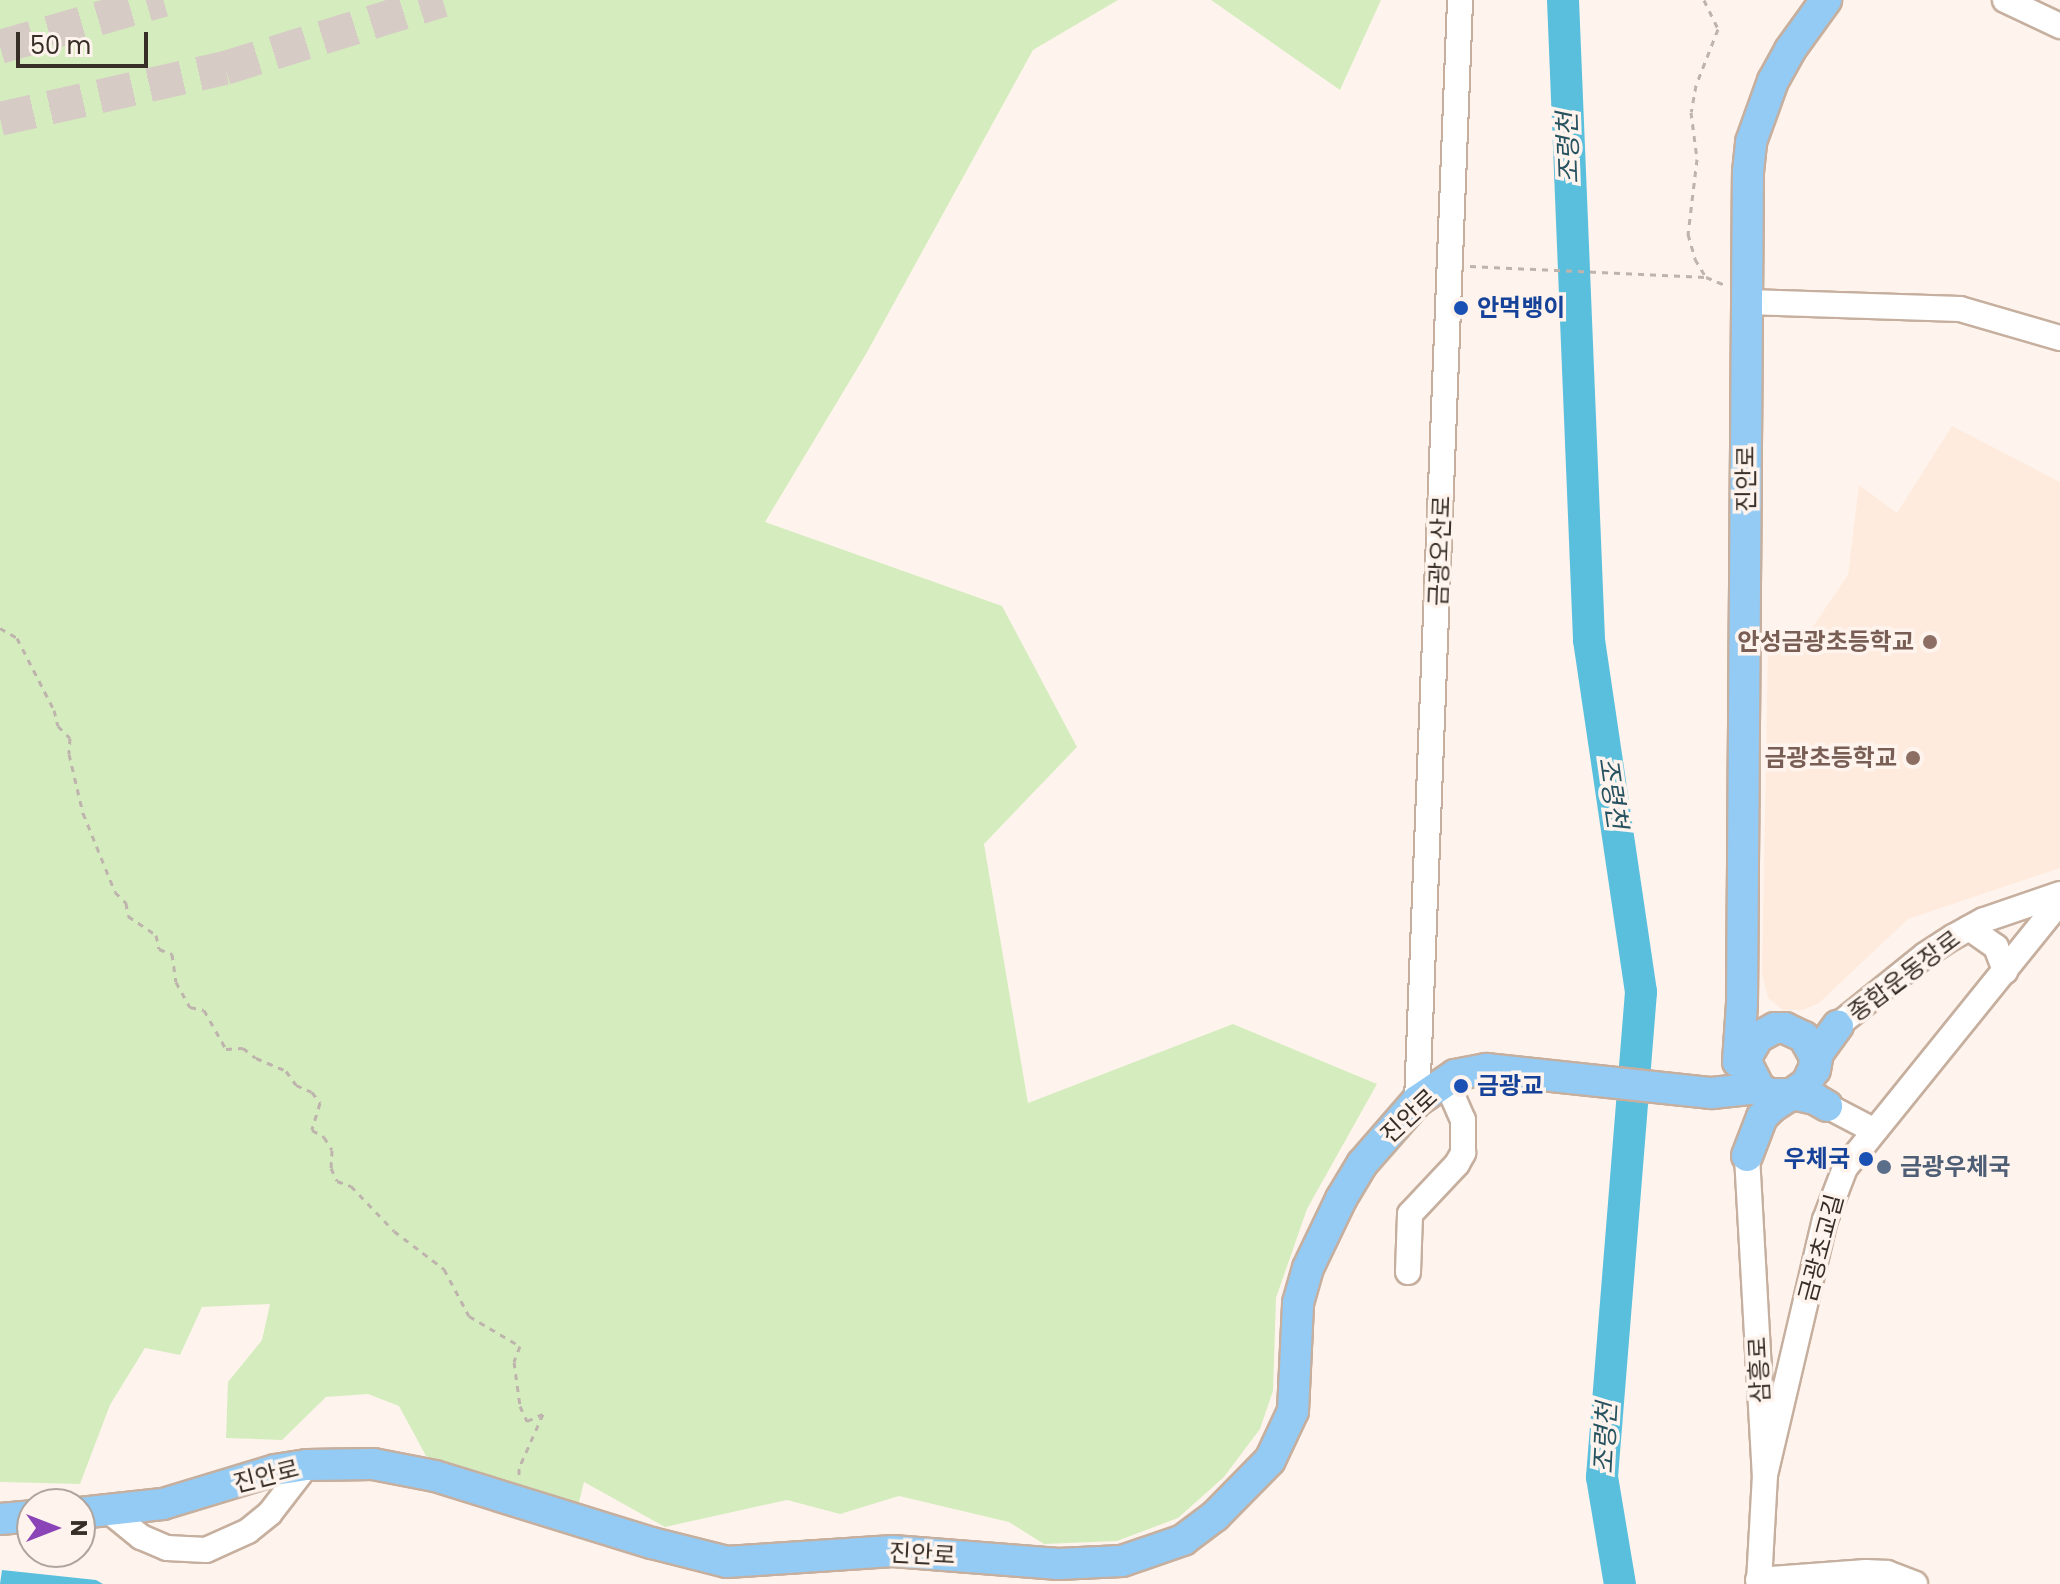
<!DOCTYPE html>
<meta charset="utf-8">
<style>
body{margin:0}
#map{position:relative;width:2060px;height:1584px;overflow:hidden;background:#fef4ed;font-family:Poppins,"Noto Sans KR",sans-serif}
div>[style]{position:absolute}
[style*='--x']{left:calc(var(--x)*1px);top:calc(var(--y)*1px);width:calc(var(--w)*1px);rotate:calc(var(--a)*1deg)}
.built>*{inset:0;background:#feebdd}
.green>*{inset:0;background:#d5edbe}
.water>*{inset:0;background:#5abfdd}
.river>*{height:32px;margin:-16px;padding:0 16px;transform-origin:16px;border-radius:16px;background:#5abfdd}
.highway-tunnel>*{height:34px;margin-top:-17px;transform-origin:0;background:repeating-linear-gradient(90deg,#d6ccc5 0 34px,transparent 0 51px)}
.path>*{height:3px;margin-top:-1.5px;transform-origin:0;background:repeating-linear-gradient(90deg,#beb4ad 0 6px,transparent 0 12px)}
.roads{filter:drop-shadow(2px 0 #c6af9e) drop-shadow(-2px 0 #c6af9e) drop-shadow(0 2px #c6af9e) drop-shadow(0 -2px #c6af9e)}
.minor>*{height:24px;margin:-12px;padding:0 12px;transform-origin:12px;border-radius:12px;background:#fff}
.major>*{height:30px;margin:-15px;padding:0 15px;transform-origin:15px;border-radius:15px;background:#94cbf5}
.dots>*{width:22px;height:22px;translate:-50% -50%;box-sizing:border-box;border:4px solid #fef4ed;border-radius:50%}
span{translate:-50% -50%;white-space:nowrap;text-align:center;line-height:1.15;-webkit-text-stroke:7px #fef4ed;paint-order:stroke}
.transit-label{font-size:24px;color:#164399;font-weight:700}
.left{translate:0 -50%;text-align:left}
.right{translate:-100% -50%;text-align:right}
.street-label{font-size:24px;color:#372e27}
.education-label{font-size:24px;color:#785e54;font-weight:700}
.service-label{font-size:24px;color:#4e5e75;font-weight:700}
.water-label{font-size:26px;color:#275260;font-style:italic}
.north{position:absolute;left:16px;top:1488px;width:80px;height:80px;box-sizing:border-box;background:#fef4ed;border:2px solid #aea59e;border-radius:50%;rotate:90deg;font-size:22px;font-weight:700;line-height:32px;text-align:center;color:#372e27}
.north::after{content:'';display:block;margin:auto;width:28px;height:36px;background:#8a44b7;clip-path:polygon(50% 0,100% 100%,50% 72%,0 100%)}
.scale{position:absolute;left:16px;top:32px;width:132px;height:36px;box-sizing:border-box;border:4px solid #372e27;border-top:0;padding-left:10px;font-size:24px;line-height:28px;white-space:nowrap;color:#372e27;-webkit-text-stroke:6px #fef4ed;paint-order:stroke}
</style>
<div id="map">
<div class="built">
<div style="clip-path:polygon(1952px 426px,2060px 482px,2060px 868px,1908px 919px,1819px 1003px,1803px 1010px,1783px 1010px,1768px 998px,1762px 975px,1768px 646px,1799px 647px,1848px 575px,1859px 485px,1897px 513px)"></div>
</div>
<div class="green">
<div style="clip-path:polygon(0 0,1118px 0,1033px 50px,866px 354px,765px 522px,1002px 606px,1077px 747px,984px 844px,1028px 1103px,1233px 1024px,1377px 1084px,1307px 1209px,1276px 1298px,1273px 1391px,1260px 1429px,1224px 1477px,1178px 1518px,1117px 1541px,1044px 1544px,1009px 1522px,899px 1496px,840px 1514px,787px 1500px,665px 1527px,584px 1482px,577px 1510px,426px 1456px,399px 1406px,368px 1394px,326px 1397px,282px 1440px,226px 1438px,228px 1382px,262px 1340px,270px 1304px,202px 1307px,180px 1355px,145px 1348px,110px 1405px,80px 1484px,0 1482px)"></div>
<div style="clip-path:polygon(1211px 0,1381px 0,1340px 90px)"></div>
</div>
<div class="water">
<div style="clip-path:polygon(2px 1570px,96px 1580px,103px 1584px,0 1584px)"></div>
</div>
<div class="river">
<div style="--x:1563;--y:0;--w:641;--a:87.67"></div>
<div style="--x:1589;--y:640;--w:356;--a:81.6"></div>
<div style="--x:1641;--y:992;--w:487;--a:94.6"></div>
<div style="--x:1602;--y:1477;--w:109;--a:80.5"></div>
</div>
<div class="highway-tunnel">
<div style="--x:0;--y:47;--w:170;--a:-16.1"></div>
<div style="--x:0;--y:119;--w:231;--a:-12.8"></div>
<div style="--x:225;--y:68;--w:228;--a:-17.3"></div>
</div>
<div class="path">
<div style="--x:1704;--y:0;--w:32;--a:64"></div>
<div style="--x:1718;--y:29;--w:60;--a:111.4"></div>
<div style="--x:1696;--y:85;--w:27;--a:100"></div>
<div style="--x:1691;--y:112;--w:47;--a:82.7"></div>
<div style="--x:1697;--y:159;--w:76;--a:96.8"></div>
<div style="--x:1688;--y:234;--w:26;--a:74"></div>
<div style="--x:1695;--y:259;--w:21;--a:59"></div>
<div style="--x:1706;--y:277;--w:21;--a:23"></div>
<div style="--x:1470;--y:266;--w:236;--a:2.7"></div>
<div style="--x:0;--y:628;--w:20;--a:30"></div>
<div style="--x:17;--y:638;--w:81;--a:62.8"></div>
<div style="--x:54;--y:710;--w:16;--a:76"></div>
<div style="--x:58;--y:726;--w:17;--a:45"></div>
<div style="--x:70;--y:738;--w:16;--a:94"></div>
<div style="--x:69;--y:754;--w:61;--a:76.7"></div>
<div style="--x:83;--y:813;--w:85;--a:67.9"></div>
<div style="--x:115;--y:892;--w:16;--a:45"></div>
<div style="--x:126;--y:903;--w:13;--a:81"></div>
<div style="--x:128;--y:916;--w:34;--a:34"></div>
<div style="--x:156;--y:935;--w:14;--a:78"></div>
<div style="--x:159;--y:949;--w:14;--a:21"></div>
<div style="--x:172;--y:954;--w:28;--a:82"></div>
<div style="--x:176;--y:982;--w:29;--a:61"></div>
<div style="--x:190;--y:1007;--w:14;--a:12"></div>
<div style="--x:204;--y:1010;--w:45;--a:60.6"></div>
<div style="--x:226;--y:1049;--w:17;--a:-3"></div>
<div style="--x:243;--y:1048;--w:16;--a:38"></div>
<div style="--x:256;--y:1058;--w:33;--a:23"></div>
<div style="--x:286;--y:1071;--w:17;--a:54"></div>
<div style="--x:296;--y:1085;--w:17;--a:24"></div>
<div style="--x:312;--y:1092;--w:14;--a:54"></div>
<div style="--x:320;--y:1103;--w:28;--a:107"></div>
<div style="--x:312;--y:1130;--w:14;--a:30"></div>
<div style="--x:324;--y:1137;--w:15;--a:58"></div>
<div style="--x:332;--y:1150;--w:18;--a:93"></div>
<div style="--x:331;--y:1168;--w:14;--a:65"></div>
<div style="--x:337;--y:1181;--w:15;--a:20"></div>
<div style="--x:351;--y:1186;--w:62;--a:46.3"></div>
<div style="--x:394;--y:1231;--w:63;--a:37.2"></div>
<div style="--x:444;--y:1269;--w:53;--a:62"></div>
<div style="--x:469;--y:1316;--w:59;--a:30.5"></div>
<div style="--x:520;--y:1346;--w:17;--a:111"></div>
<div style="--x:514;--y:1362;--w:44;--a:82.2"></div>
<div style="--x:520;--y:1406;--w:17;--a:65"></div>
<div style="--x:527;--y:1421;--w:17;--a:-24"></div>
<div style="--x:543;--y:1414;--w:59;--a:114"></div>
<div style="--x:519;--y:1468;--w:10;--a:90"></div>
</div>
<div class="roads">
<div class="minor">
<div style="--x:2005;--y:0;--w:61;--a:25.3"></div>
<div style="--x:1748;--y:302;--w:212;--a:1.9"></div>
<div style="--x:1960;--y:309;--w:104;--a:16.2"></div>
<div style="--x:1969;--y:928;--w:33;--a:35"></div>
<div style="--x:1996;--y:947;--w:26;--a:69"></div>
<div style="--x:1838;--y:1025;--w:112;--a:-38.8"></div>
<div style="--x:1925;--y:955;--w:33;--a:-33"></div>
<div style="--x:1953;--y:937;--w:35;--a:-29"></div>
<div style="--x:1984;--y:920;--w:80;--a:-18.9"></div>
<div style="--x:1417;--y:1101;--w:1102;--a:-87.76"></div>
<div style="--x:1827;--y:1106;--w:52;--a:27.6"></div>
<div style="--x:1747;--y:1156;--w:320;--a:86.8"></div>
<div style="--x:1765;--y:1475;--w:109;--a:93.2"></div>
<div style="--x:1408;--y:1272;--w:58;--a:-88"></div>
<div style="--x:1410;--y:1214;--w:69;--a:-46.8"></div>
<div style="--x:1457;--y:1164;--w:13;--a:-61"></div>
<div style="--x:1463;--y:1153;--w:33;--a:-90"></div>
<div style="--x:1463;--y:1120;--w:43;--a:-113.6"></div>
<div style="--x:1765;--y:1475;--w:262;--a:-76.8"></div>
<div style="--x:1825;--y:1220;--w:56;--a:-69"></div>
<div style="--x:1845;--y:1168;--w:342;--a:-51.1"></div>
<div style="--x:110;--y:1512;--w:40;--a:39"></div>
<div style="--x:141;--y:1537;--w:28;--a:23"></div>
<div style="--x:167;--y:1548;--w:39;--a:3"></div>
<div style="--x:206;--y:1550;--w:46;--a:-24.3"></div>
<div style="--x:248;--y:1531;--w:28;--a:-39"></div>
<div style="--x:270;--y:1513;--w:61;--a:-52.4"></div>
<div style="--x:1758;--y:1580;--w:108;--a:-4.2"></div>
<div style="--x:1866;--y:1572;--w:21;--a:3"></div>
<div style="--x:1887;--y:1573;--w:30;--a:21"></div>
</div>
<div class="major">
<div style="--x:1738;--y:1062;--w:58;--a:-86.1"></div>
<div style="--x:1742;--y:1004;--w:832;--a:-89.59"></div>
<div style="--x:1748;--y:172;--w:30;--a:-84"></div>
<div style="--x:1751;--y:142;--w:65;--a:-70.2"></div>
<div style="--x:1773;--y:81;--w:35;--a:-61"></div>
<div style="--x:1790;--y:50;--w:62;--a:-54.2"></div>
<div style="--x:1815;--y:1070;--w:17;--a:-80"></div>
<div style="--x:1818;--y:1053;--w:34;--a:-54"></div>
<div style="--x:1747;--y:1156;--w:42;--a:-69"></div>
<div style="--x:1762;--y:1117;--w:14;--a:-45"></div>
<div style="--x:1772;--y:1107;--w:24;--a:-33"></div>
<div style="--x:1792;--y:1094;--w:24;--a:12"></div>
<div style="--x:1815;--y:1099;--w:14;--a:30"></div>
<div style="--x:80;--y:1513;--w:83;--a:-6.2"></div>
<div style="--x:163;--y:1504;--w:117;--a:-16.9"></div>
<div style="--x:275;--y:1470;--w:32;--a:-9"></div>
<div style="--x:307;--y:1465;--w:66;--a:-0.9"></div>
<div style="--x:373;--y:1464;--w:63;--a:11"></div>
<div style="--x:435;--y:1476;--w:227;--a:17.2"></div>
<div style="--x:652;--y:1543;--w:77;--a:14.2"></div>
<div style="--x:727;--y:1562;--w:166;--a:-3.8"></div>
<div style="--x:893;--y:1551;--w:166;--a:4.5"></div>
<div style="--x:1058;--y:1564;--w:64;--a:-2.7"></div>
<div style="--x:1122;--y:1561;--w:65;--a:-19"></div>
<div style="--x:1183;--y:1540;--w:40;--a:-37"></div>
<div style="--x:1215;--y:1516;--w:78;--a:-45.5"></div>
<div style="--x:1270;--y:1460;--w:54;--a:-64.9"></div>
<div style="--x:1293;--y:1411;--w:108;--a:-87.3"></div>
<div style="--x:1298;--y:1303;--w:36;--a:-74"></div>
<div style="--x:1308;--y:1268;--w:76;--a:-64.4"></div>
<div style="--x:1341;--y:1199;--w:41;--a:-59"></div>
<div style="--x:1362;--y:1164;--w:84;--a:-48.9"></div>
<div style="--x:1417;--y:1101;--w:46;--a:-34.4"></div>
<div style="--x:1455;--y:1075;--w:32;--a:-11"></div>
<div style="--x:1486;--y:1069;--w:227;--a:6.1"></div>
<div style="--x:1712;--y:1093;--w:47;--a:-6.1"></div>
<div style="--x:1759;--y:1088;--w:12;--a:31"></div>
<div style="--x:1769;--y:1094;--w:23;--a:0"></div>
<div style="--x:1792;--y:1094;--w:19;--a:-36"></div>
<div style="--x:1807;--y:1083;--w:17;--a:-65"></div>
<div style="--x:1814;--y:1068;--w:11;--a:-85"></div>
<div style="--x:1815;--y:1057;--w:23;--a:-119"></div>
<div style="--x:1804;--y:1037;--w:21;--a:-155"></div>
<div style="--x:1785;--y:1028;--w:10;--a:180"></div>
<div style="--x:1775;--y:1028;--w:19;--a:152"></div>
<div style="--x:1758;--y:1037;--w:20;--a:120"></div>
<div style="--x:1748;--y:1054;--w:10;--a:96"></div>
<div style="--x:1747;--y:1064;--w:27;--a:63"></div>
<div style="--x:0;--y:1519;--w:32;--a:-5"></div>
</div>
</div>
<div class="dots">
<div style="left:1461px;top:308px;background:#1a4fb4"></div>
<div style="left:1930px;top:642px;background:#8d6e63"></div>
<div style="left:1913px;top:758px;background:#8d6e63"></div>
<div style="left:1461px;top:1086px;background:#1a4fb4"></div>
<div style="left:1866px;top:1159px;background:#1a4fb4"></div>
<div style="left:1884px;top:1167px;background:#5c6f8a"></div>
</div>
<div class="transit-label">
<span class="left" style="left:1477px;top:308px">안먹뱅이</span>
<span class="left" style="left:1477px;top:1086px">금광교</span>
<span class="right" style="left:1850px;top:1159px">우체국</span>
</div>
<div class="street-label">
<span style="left:1746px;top:479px;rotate:-90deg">진안로</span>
<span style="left:1440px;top:551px;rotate:-88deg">금광오산로</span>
<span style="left:1904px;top:976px;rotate:-37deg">종합운동장로</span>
<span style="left:1409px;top:1116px;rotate:-43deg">진안로</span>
<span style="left:1821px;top:1248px;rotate:-75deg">금광초교길</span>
<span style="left:1759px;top:1370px;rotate:-93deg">삼흥로</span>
<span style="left:266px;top:1476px;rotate:-14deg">진안로</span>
<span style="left:922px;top:1554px;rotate:3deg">진안로</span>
</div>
<div class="education-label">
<span class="right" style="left:1914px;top:642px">안성금광초등학교</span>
<span class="right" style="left:1897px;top:758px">금광초등학교</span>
</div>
<div class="service-label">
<span class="left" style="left:1900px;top:1167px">금광우체국</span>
</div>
<div class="water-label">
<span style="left:1569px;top:148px;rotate:-92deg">조령천</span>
<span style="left:1612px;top:793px;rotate:82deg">조령천</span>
<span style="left:1606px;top:1438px;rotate:-87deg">조령천</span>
</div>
<div class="north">N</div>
<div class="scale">50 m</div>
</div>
